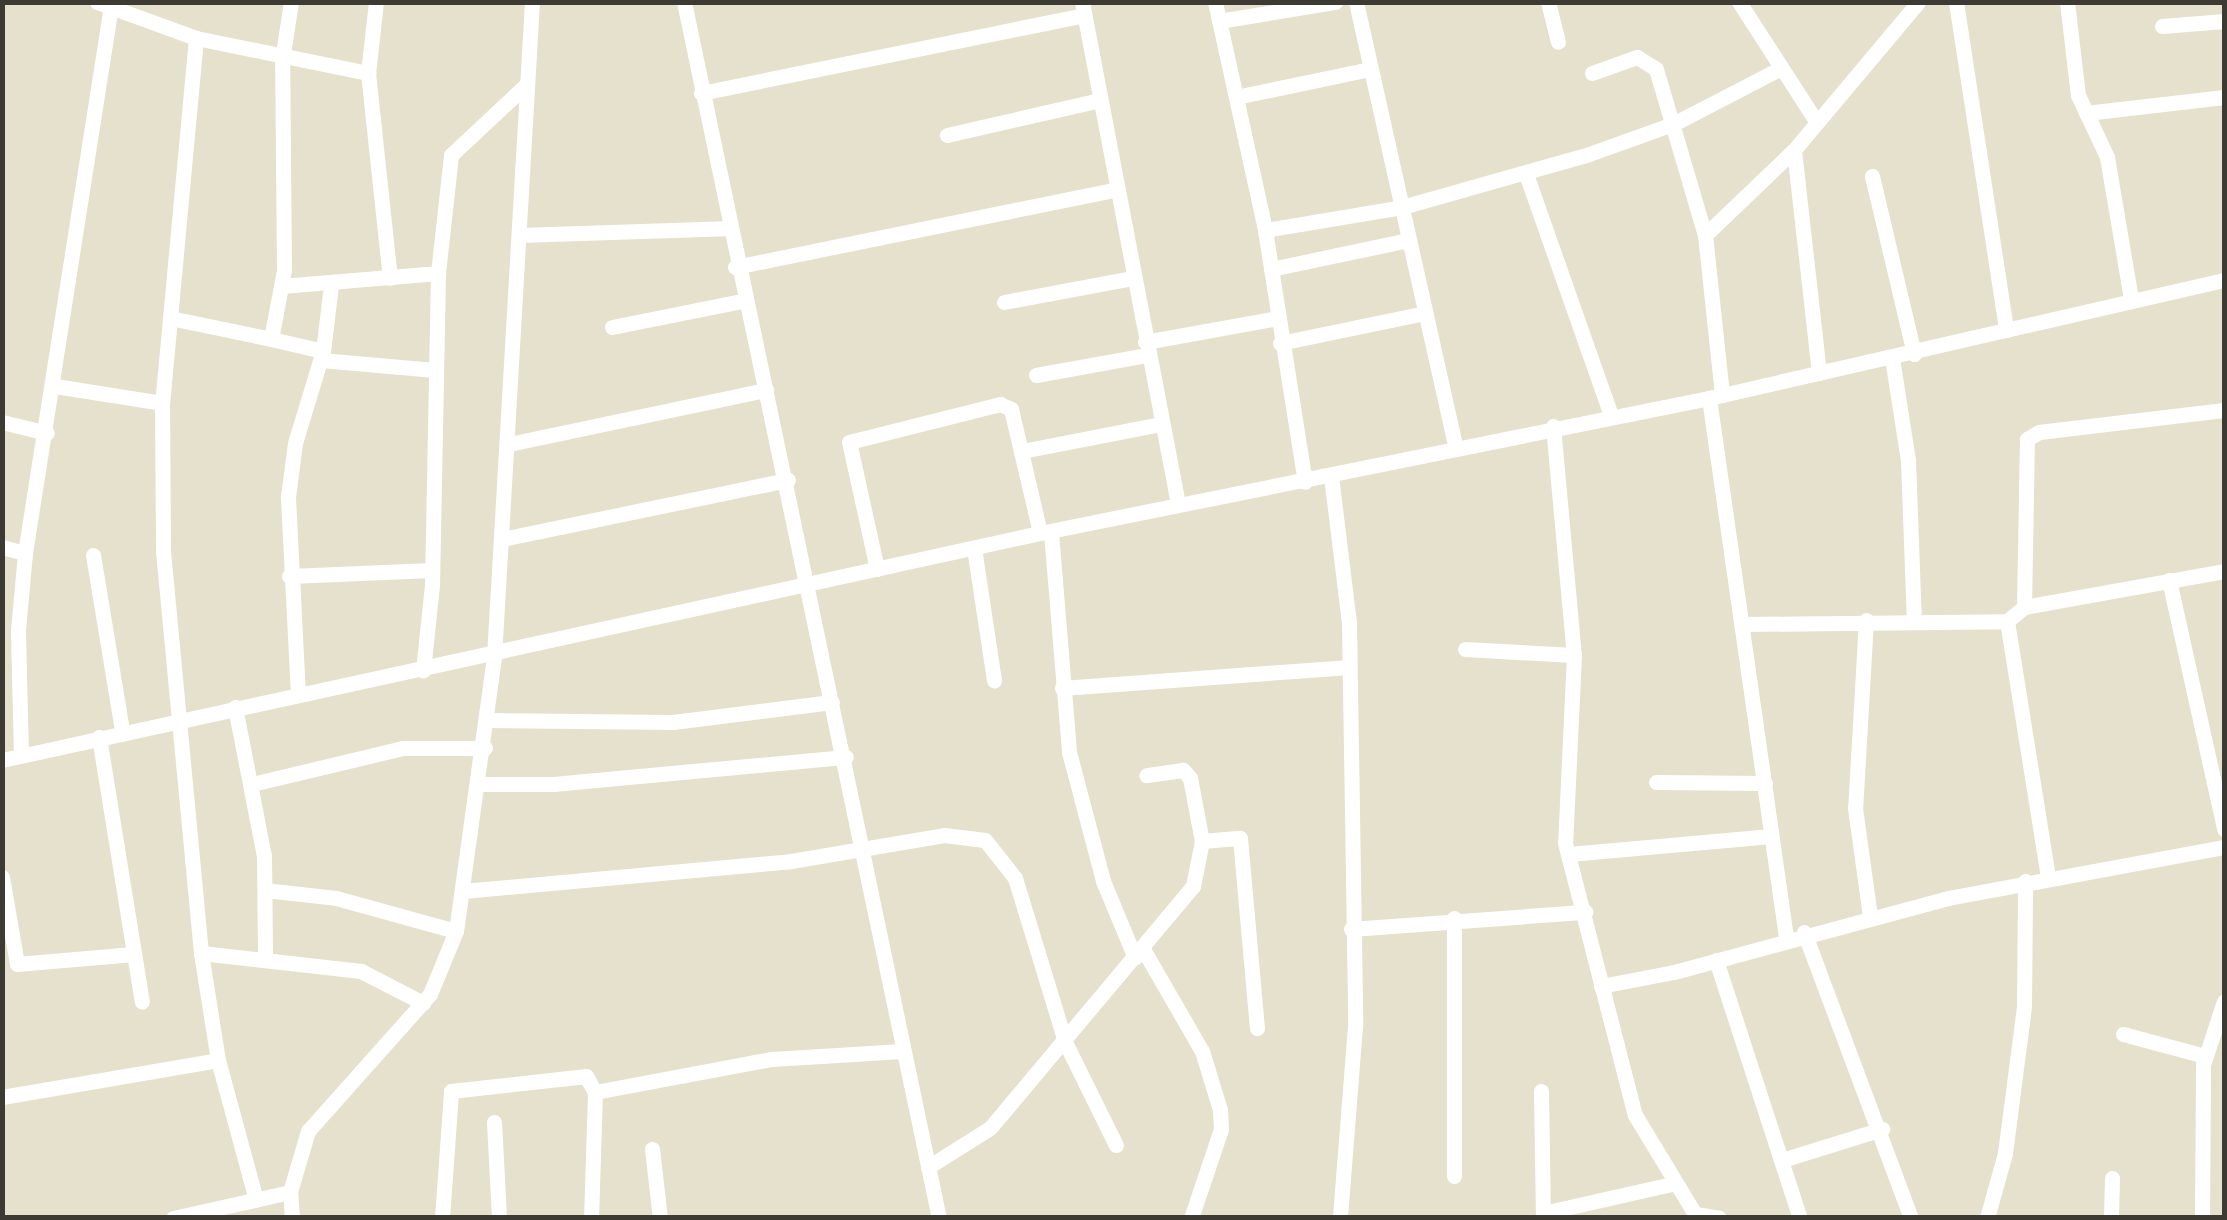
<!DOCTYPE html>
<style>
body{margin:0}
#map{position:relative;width:2227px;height:1220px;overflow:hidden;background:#e6e1cd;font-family:Commissioner,sans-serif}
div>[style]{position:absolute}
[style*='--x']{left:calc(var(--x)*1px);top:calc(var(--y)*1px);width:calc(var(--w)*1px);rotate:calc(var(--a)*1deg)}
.minor>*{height:15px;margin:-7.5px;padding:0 7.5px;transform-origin:7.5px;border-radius:7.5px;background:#fff}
span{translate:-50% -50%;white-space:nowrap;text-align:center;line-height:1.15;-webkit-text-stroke:8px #fff;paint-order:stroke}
.frame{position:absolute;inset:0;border:5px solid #3c3a33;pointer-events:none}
</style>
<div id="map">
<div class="minor">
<div style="--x:97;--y:2;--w:105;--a:20"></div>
<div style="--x:196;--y:38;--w:176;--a:11.5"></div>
<div style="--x:376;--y:2;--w:71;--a:96.4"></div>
<div style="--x:368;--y:73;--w:206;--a:83.9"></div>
<div style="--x:684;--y:2;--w:1242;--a:78.16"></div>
<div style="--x:1082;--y:2;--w:511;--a:79.17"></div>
<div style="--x:1215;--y:2;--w:233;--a:77.6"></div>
<div style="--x:1265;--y:230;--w:255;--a:81"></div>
<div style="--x:1356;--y:2;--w:458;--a:77.4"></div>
<div style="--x:1548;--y:2;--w:41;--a:76"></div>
<div style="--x:1739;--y:2;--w:142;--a:57.1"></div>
<div style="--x:1956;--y:2;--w:332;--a:81.3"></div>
<div style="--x:2067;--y:2;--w:94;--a:83.3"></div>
<div style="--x:2078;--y:95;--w:68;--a:64.9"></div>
<div style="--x:2107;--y:157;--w:144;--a:80.4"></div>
<div style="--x:1219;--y:21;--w:118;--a:-9.3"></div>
<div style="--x:2162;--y:26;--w:62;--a:-4.6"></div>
<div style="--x:196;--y:38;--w:367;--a:95.3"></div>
<div style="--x:162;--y:403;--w:148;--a:89.6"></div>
<div style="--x:163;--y:551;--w:404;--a:84.6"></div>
<div style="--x:201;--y:953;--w:108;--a:81"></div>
<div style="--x:218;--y:1060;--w:145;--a:74.8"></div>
<div style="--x:1592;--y:73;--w:48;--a:-19.6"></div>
<div style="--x:1637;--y:57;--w:22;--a:32"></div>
<div style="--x:1656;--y:69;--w:173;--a:73.6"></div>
<div style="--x:1705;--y:235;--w:161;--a:83.9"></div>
<div style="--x:701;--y:93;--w:391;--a:-11.5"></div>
<div style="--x:1236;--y:97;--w:137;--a:-11.8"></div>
<div style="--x:2086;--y:113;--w:139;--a:-6.6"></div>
<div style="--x:947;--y:135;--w:153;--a:-12.9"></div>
<div style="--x:1526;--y:174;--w:256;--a:70.6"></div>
<div style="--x:1872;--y:176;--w:183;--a:76.7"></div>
<div style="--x:1265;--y:230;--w:139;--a:-9.5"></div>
<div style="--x:1402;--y:207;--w:194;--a:-15.8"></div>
<div style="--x:1589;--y:154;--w:89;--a:-19.7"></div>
<div style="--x:1673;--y:124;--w:122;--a:-27.4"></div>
<div style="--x:519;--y:235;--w:207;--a:-1.9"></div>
<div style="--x:1705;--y:235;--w:123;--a:-43.7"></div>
<div style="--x:735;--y:267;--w:387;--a:-11.5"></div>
<div style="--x:1271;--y:269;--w:141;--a:-11.9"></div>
<div style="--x:438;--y:273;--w:119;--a:-83.7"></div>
<div style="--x:451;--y:155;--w:104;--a:-43.1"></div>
<div style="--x:281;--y:286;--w:158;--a:-4.7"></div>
<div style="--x:438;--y:273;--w:312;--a:91.1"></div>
<div style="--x:432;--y:585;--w:86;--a:96"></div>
<div style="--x:1004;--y:302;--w:130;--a:-10.6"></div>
<div style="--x:170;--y:318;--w:103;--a:11.7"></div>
<div style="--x:271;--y:339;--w:70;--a:-79.3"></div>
<div style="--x:284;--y:270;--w:210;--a:-90.5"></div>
<div style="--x:282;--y:60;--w:59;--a:-81.2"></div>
<div style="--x:612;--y:327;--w:133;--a:-11.3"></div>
<div style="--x:271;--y:339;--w:53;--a:13"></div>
<div style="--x:1145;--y:342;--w:135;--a:-10.2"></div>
<div style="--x:1280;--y:343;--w:148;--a:-11.7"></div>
<div style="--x:1892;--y:358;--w:103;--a:81.1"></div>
<div style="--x:1908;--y:460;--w:161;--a:87.9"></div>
<div style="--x:321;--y:360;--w:114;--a:5"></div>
<div style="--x:1819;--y:373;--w:224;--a:-96.4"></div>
<div style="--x:1794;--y:150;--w:193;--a:-50"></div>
<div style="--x:1036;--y:375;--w:113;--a:-10.2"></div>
<div style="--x:55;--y:386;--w:108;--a:9"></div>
<div style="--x:1709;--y:398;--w:544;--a:81.87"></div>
<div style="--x:2;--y:422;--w:46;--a:13.7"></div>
<div style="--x:1553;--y:426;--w:230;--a:84.8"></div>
<div style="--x:1574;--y:655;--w:188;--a:92.7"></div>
<div style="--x:1565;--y:843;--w:281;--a:75.6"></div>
<div style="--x:1635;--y:1115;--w:116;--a:58.8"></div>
<div style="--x:1695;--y:1214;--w:24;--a:9"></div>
<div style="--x:509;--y:444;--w:263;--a:-11.9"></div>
<div style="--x:1022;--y:451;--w:142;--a:-11"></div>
<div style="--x:1331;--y:476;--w:147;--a:83"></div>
<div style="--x:1349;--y:622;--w:404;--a:89.1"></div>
<div style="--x:1355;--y:1026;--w:193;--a:94.5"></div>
<div style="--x:1051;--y:532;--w:221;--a:85.3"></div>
<div style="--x:1069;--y:752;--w:133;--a:75.2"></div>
<div style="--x:1103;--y:881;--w:83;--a:67.4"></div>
<div style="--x:502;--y:539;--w:292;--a:-11.7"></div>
<div style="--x:2;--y:547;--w:24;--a:15"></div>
<div style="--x:974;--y:548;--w:134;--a:81.4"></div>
<div style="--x:93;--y:555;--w:178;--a:80.6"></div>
<div style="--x:877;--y:569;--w:130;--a:-102.4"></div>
<div style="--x:849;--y:442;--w:156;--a:-14.1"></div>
<div style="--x:1000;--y:404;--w:12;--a:24"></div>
<div style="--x:1011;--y:409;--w:127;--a:76.8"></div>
<div style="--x:289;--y:576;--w:143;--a:-2.4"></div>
<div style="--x:2169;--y:580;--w:255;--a:77.5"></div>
<div style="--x:2024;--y:607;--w:168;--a:-89"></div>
<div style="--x:2027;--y:439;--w:14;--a:-30"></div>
<div style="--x:2039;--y:432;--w:186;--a:-6.8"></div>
<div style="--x:1866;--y:620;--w:188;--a:93.3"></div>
<div style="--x:1855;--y:808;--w:109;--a:82.1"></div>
<div style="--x:2007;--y:621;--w:259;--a:80.9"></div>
<div style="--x:1742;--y:624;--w:265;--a:-0.6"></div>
<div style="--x:2007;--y:621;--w:22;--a:-39"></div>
<div style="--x:2024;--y:607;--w:203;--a:-10.2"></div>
<div style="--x:1465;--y:649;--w:109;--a:3.2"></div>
<div style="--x:1062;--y:688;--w:288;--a:-4.2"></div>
<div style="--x:298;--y:695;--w:198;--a:-92.9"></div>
<div style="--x:288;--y:497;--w:54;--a:-82.6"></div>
<div style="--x:295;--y:443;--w:96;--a:-73.1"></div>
<div style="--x:323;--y:351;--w:66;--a:-83.1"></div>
<div style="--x:235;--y:707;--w:152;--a:79"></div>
<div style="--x:264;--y:856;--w:101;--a:89.4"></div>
<div style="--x:489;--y:720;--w:184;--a:0.6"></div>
<div style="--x:673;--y:722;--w:160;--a:-7.2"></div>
<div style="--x:99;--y:737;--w:268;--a:80.8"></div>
<div style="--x:21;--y:755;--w:125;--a:-91.4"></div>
<div style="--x:18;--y:630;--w:77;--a:-84.8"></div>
<div style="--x:25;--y:553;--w:554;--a:-81.07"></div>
<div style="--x:2;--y:760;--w:1063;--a:-12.34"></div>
<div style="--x:1040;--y:533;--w:682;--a:-11.41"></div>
<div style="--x:1709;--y:398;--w:528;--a:-12.91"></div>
<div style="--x:1656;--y:782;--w:109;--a:0.5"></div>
<div style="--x:252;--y:784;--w:155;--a:-13.4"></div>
<div style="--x:403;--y:748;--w:82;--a:0"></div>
<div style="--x:480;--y:784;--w:73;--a:0"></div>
<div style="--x:553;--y:784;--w:294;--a:-5.3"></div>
<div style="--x:1202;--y:841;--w:38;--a:-5"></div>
<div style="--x:1240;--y:838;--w:191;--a:84.9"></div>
<div style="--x:1569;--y:854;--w:203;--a:-5.1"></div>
<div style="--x:2;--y:877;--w:88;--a:80.2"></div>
<div style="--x:17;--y:964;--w:117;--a:-4.9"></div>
<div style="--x:265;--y:890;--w:71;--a:6.4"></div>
<div style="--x:336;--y:898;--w:124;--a:15.4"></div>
<div style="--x:463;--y:891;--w:329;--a:-5.2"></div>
<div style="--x:791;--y:861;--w:155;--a:-9.6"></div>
<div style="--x:944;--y:835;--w:41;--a:7"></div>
<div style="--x:985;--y:840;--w:48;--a:51.7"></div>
<div style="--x:1015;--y:878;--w:171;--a:73"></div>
<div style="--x:1065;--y:1042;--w:115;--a:63.7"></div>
<div style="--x:1454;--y:918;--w:258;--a:90"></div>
<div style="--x:1351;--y:929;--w:235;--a:-4.2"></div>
<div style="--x:1804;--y:932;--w:305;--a:69.5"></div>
<div style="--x:1143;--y:949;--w:118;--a:60"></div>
<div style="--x:1202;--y:1051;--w:62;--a:73"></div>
<div style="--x:1220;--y:1110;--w:19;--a:87"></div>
<div style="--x:1221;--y:1129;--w:94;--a:108.6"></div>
<div style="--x:201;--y:953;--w:161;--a:6.4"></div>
<div style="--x:361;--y:971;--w:70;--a:27.3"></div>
<div style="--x:1716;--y:960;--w:271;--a:72"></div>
<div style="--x:1601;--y:986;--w:74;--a:-10.9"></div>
<div style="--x:1674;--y:972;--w:284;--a:-15.1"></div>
<div style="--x:1948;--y:898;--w:281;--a:-10.5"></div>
<div style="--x:2123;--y:1034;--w:85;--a:15"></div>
<div style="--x:1541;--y:1091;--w:122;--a:89.1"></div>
<div style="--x:1543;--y:1213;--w:132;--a:-12.7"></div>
<div style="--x:595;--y:1092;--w:180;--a:-10.6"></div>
<div style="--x:772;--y:1059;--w:130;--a:-3.5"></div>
<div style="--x:2;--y:1097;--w:219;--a:-9.7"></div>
<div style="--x:494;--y:1122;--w:96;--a:87"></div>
<div style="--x:652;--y:1149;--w:69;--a:83.4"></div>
<div style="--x:1782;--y:1160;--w:105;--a:-17.2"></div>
<div style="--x:928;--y:1167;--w:73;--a:-32.2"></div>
<div style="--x:990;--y:1128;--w:316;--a:-50"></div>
<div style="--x:1193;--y:886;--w:46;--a:-78.7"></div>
<div style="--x:1202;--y:841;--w:64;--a:-100.8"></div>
<div style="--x:1190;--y:778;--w:11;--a:-131"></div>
<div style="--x:1183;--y:770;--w:37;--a:172"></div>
<div style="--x:173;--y:1218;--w:120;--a:-12.5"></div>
<div style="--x:292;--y:1218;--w:26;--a:-94"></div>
<div style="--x:290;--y:1192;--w:64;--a:-73.6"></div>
<div style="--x:308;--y:1131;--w:183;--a:-48.3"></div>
<div style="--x:430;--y:994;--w:68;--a:-67.6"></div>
<div style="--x:456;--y:931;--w:277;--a:-82.1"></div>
<div style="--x:494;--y:657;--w:656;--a:-86.68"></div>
<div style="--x:442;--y:1218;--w:127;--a:-85.9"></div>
<div style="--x:451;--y:1091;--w:136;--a:-6.3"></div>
<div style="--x:586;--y:1076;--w:18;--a:61"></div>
<div style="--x:595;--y:1092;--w:126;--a:91.8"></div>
<div style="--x:1987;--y:1218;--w:67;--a:-74.5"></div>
<div style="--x:2005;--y:1153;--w:148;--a:-82.6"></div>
<div style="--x:2024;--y:1006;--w:125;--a:-89.5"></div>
<div style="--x:2111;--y:1218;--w:40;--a:-88.6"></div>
<div style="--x:2202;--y:1218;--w:153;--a:-89.6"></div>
<div style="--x:2203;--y:1065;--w:67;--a:-71.8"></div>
</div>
<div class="frame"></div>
</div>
